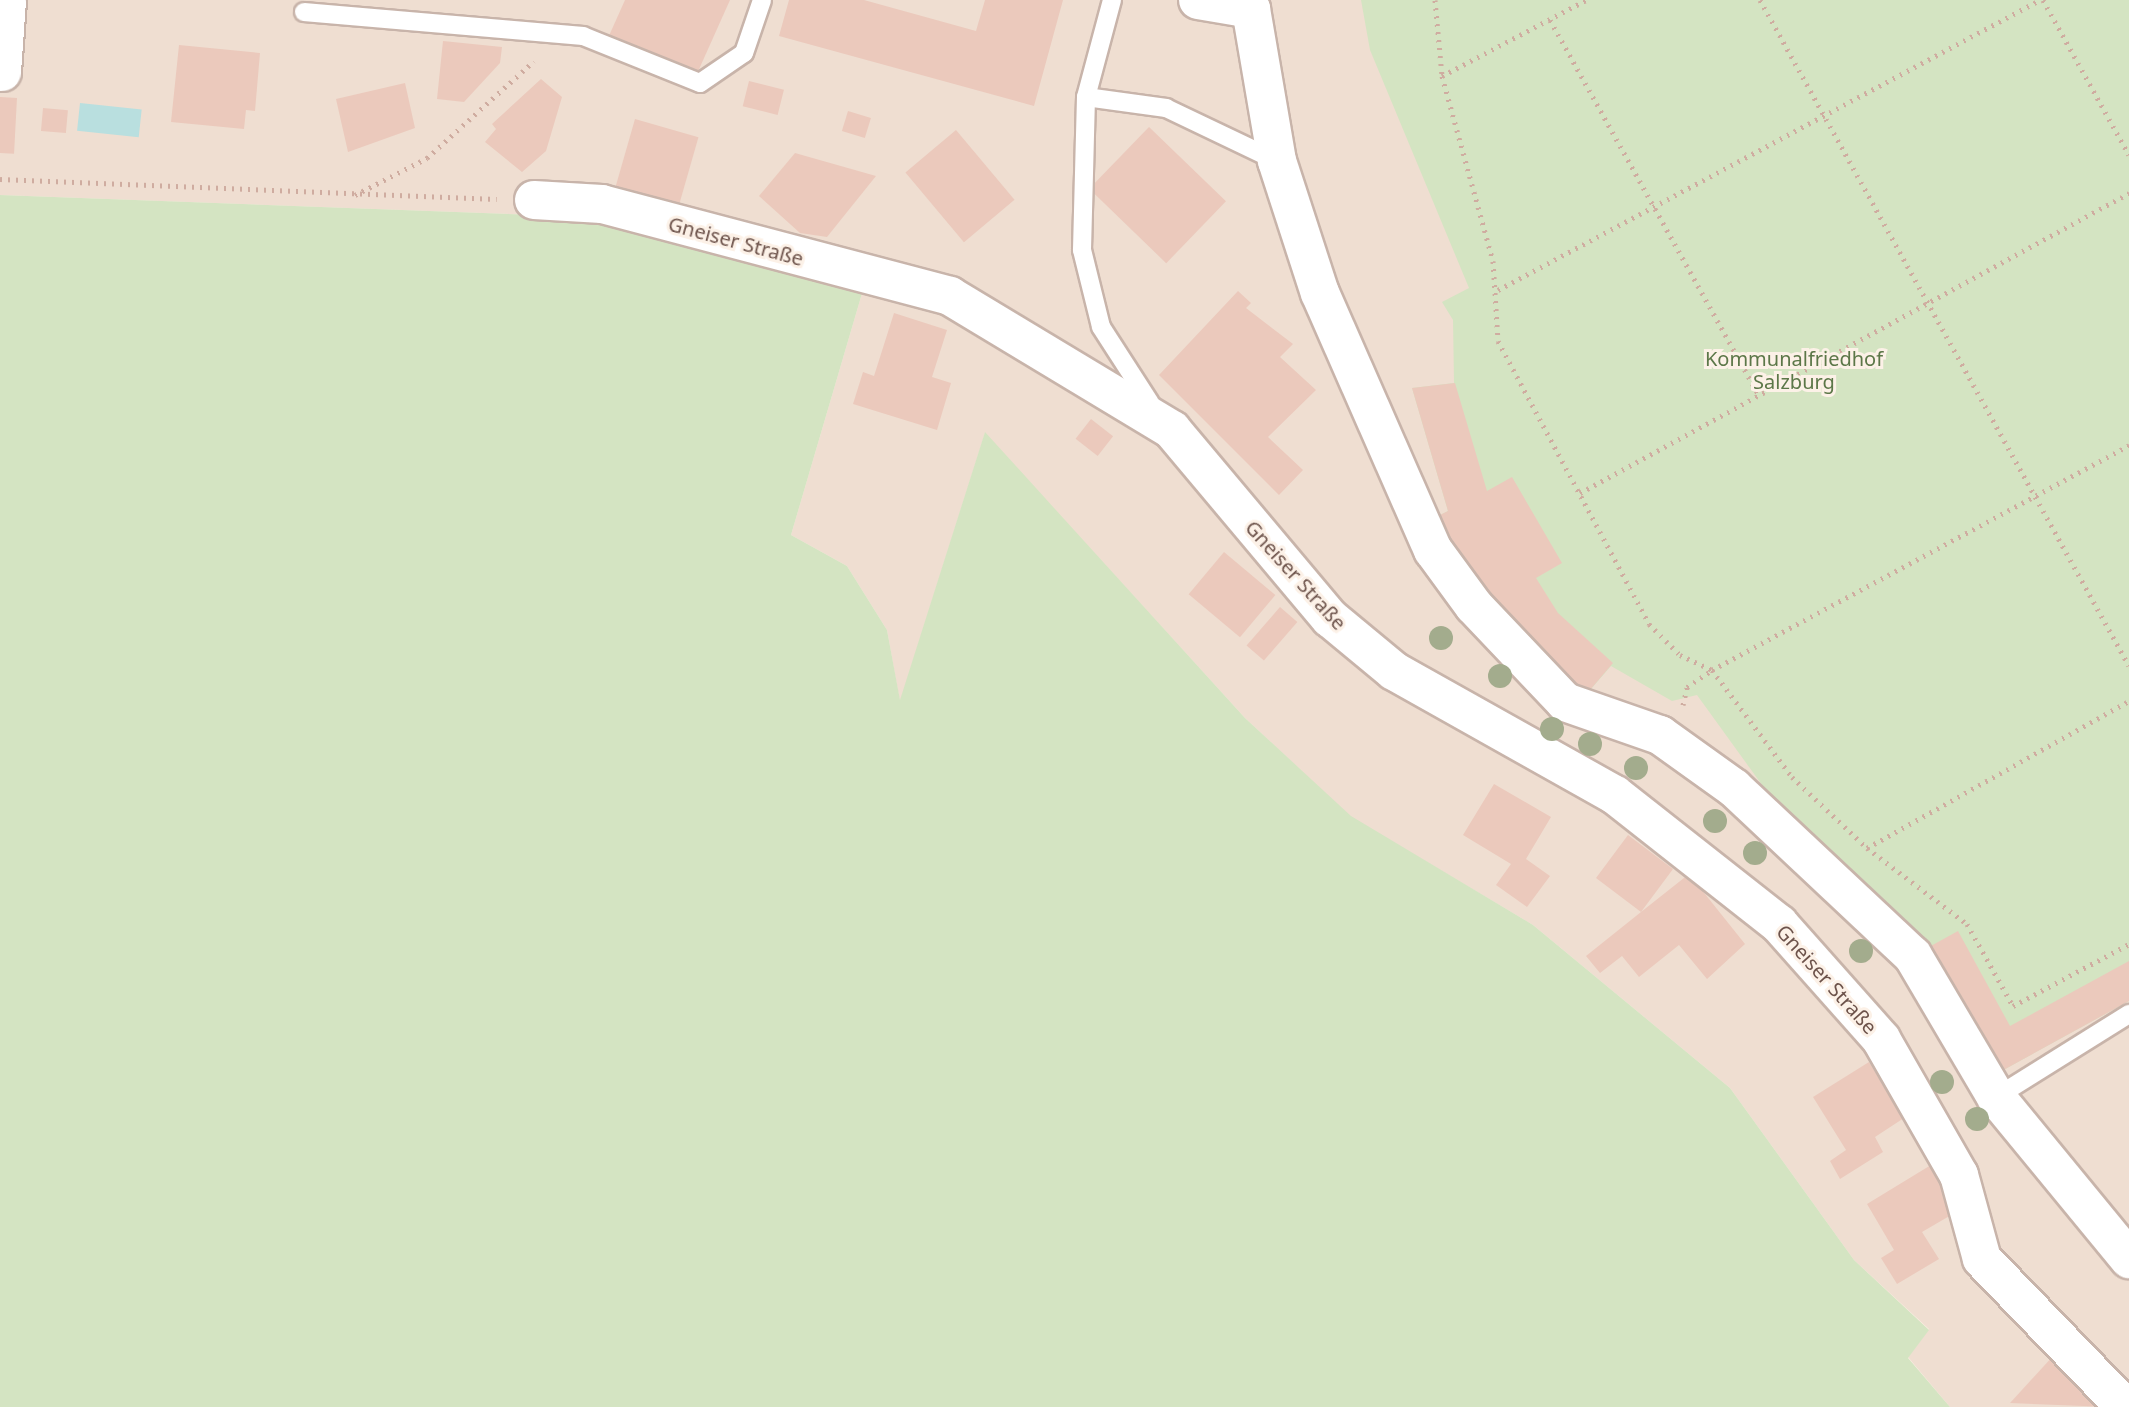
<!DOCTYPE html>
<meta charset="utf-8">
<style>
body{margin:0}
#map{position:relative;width:2129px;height:1407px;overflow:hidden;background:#f9ede1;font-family:"Noto Sans",sans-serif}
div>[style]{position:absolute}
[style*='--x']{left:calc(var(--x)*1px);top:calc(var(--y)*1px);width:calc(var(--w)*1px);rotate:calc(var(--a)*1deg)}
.residential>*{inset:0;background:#efded1}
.green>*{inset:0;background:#d4e4c2}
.water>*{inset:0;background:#b9dfdf;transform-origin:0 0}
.building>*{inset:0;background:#ebc9bc;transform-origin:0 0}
.path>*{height:5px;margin-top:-2.5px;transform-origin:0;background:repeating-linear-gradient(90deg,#cfaca0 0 2px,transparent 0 8px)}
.roads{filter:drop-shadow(2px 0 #c8b4aa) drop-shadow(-2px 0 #c8b4aa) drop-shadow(0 2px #c8b4aa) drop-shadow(0 -2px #c8b4aa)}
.lane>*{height:18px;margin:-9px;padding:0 9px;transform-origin:9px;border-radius:9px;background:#fff}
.street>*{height:38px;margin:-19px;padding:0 19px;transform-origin:19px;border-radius:19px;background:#fff}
.trees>*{width:24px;height:24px;margin:-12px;border-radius:50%;background:#a3ac8d}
span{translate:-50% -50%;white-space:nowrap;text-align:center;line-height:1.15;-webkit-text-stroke:6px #fcf1e7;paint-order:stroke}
.street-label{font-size:20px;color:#6d534b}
.park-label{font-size:20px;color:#5c7748}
</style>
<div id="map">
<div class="residential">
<div style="clip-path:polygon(0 0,2129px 0,2129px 1407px,1950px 1407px,1908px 1357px,1929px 1329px,1854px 1260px,1730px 1088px,1533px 925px,1351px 817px,1245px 718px,985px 433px,900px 702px,887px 630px,847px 566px,791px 535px,863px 290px,592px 217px,0 195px)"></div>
</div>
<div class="green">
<div style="clip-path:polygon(1361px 0,2129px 0,2129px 1001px,1998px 1073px,1783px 814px,1697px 695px,1672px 701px,1611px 666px,1584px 697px,1522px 638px,1496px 601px,1488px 606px,1438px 516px,1448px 511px,1412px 388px,1454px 383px,1453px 320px,1442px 302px,1469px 288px,1370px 50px)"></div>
<div style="clip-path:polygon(0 195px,592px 217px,863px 290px,791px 535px,847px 566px,887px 630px,900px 700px,985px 432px,1245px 718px,1351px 816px,1533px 925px,1730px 1088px,1854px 1260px,1929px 1330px,1908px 1358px,1950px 1407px,0 1407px)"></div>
</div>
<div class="water">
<div style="left:80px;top:103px;width:62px;height:28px;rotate:6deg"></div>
</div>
<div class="building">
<div style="clip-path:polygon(625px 0,730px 0,696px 76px,608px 38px)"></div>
<div style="clip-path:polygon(789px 0,864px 0,976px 31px,985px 0,1063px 0,1034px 106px,779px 36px)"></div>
<div style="clip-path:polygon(443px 41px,502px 47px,500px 63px,464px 102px,437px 99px)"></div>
<div style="clip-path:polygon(179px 45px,260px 53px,255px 111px,246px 110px,244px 129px,171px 122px)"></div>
<div style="clip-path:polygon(541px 79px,562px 97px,546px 151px,522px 172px,485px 142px,496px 129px,492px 124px)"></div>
<div style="left:749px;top:81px;width:36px;height:26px;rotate:14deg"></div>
<div style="clip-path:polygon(405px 83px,415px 128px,348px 152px,336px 99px)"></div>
<div style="left:0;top:97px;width:17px;height:56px;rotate:3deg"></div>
<div style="left:43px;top:108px;width:25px;height:23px;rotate:5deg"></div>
<div style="left:848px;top:111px;width:24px;height:21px;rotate:17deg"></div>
<div style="left:635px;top:119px;width:66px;height:78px;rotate:16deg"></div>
<div style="left:1149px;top:127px;width:107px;height:86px;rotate:44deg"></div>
<div style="left:956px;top:130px;width:91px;height:66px;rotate:50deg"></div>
<div style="clip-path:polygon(795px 153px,876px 176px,827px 237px,800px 233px,759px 196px)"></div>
<div style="clip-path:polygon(1238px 291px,1251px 303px,1246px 308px,1293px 344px,1280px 357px,1316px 390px,1268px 437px,1303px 470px,1279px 495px,1159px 375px)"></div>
<div style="clip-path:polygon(894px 313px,947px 330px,932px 377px,951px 383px,937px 430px,853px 404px,863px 372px,874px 376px)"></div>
<div style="clip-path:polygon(1455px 383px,1487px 491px,1512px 477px,1562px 563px,1536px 578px,1558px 613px,1613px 663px,1584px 697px,1522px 638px,1496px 600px,1488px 606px,1438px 516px,1448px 511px,1412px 388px)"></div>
<div style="left:1091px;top:419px;width:28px;height:25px;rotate:38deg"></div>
<div style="left:1224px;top:552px;width:67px;height:55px;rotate:40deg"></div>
<div style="left:1280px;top:607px;width:23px;height:51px;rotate:41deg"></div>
<div style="clip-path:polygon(1494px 784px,1551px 817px,1526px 859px,1550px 876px,1527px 907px,1496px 885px,1511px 864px,1463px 835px)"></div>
<div style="clip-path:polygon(1628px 835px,1673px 869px,1641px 912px,1689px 874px,1745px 944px,1707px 979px,1679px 945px,1639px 977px,1622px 956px,1600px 973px,1586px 956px,1641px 912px,1596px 878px)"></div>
<div style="clip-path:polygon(1958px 931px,2010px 1026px,2129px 961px,2129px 1001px,1998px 1073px,1929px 947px)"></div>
<div style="clip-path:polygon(1869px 1062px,1904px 1118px,1875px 1137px,1883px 1152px,1840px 1179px,1830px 1161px,1846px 1150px,1813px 1097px)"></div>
<div style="clip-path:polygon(1931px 1165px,1958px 1211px,1922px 1232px,1939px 1259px,1897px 1284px,1881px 1258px,1894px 1250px,1867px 1204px)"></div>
<div style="clip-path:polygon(2054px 1355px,2109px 1407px,2010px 1403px)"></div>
</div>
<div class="path">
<div style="--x:1435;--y:0;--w:76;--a:84.7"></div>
<div style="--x:1442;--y:76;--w:192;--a:74.6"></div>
<div style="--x:1493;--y:261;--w:80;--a:86.4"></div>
<div style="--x:1498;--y:341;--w:321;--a:61.9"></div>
<div style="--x:1649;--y:624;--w:44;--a:45"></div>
<div style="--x:1680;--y:655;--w:35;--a:25"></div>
<div style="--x:1712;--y:670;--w:134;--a:53.2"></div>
<div style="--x:1792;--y:777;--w:103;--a:43.4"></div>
<div style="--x:1867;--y:848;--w:126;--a:37.2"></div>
<div style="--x:1967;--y:924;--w:94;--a:60.7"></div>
<div style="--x:2013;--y:1006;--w:132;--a:-28.1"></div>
<div style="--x:1760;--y:0;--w:761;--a:61.01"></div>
<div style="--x:2043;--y:0;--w:177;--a:61"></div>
<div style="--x:1550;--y:20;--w:427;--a:60.9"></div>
<div style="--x:1442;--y:76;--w:163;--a:-27.8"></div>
<div style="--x:0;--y:179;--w:497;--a:2.3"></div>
<div style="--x:355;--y:195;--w:81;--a:-27.2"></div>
<div style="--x:427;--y:158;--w:144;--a:-42.2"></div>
<div style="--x:1498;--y:290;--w:615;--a:-28.15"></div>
<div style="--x:1580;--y:493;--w:626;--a:-28.65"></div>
<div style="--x:1683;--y:705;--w:18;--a:-77"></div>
<div style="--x:1687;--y:687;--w:30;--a:-34"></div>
<div style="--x:1712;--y:670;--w:474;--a:-28.3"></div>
<div style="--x:1867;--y:848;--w:300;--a:-29.3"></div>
</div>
<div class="roads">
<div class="lane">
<div style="--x:1112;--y:0;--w:100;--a:105"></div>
<div style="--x:1086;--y:97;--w:153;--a:91.5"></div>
<div style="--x:1082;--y:250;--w:79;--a:76.1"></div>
<div style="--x:1101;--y:327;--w:90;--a:57.2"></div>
<div style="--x:304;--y:12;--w:280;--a:4.9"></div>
<div style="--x:583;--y:36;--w:126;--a:21.9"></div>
<div style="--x:700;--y:83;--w:53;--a:-34.3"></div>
<div style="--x:744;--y:53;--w:56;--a:-71.2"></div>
<div style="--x:1086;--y:97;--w:81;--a:7.8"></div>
<div style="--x:1166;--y:108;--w:121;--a:25.5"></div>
<div style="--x:1996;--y:1097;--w:157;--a:-32"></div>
</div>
<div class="street">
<div style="--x:1198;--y:0;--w:54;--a:9.6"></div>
<div style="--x:1251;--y:9;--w:154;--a:80.3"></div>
<div style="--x:1277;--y:161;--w:139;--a:72"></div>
<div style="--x:1320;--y:293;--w:281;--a:66.3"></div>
<div style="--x:1433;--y:550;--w:69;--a:53.8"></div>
<div style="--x:1474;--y:606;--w:132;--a:46.5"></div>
<div style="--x:1565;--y:702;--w:101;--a:19.2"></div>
<div style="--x:1660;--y:735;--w:91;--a:35.6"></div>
<div style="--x:1734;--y:788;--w:245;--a:43.2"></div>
<div style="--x:1913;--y:956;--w:164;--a:59.5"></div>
<div style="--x:1996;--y:1097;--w:210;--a:50.6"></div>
<div style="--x:2;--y:72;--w:72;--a:-86"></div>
<div style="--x:534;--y:200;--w:68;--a:3.4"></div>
<div style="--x:602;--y:204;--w:360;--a:14.8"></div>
<div style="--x:950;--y:296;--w:259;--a:31.1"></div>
<div style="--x:1172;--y:430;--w:246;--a:50"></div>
<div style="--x:1330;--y:618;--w:83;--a:39.6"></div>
<div style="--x:1394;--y:671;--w:253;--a:29.3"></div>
<div style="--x:1615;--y:795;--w:209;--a:38.2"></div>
<div style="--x:1779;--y:924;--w:154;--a:48.4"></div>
<div style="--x:1881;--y:1039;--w:157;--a:60.2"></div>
<div style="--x:1959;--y:1175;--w:87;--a:74.7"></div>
<div style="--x:1982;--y:1259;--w:206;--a:46"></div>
</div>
</div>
<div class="trees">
<div style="left:1441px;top:638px"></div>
<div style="left:1500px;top:676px"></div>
<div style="left:1552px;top:729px"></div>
<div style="left:1590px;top:744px"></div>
<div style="left:1636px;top:768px"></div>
<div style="left:1715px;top:821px"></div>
<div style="left:1755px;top:853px"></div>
<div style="left:1861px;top:951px"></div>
<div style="left:1942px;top:1082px"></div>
<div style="left:1977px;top:1119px"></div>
</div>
<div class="street-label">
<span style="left:736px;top:241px;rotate:15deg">Gneiser Straße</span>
<span style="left:1296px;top:575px;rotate:48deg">Gneiser Straße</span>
<span style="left:1827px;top:979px;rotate:48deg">Gneiser Straße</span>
</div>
<div class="park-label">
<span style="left:1794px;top:370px">Kommunalfriedhof<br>Salzburg</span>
</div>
</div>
